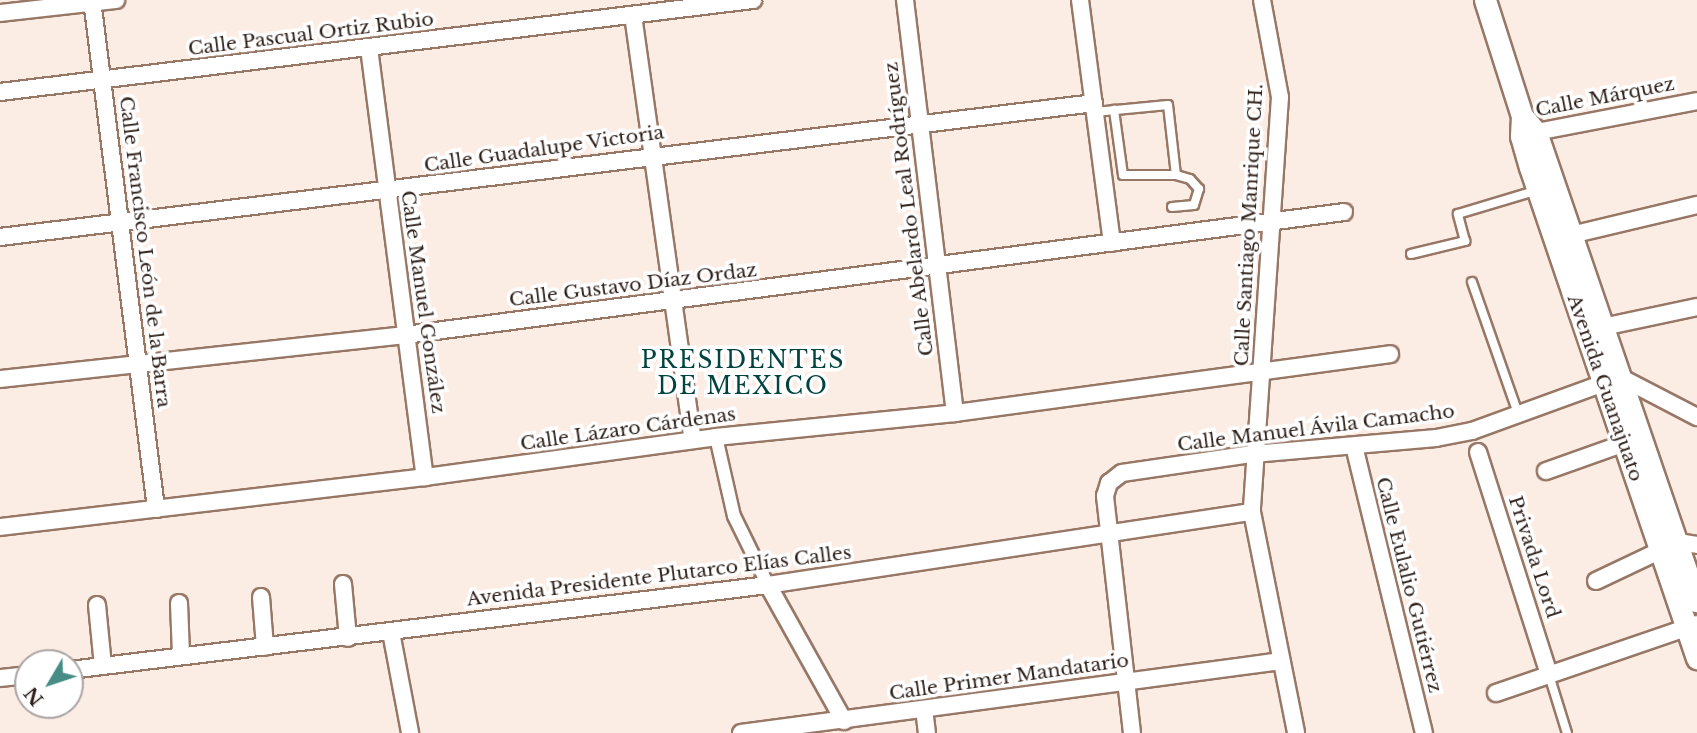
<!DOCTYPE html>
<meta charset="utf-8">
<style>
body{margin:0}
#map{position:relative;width:1697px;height:733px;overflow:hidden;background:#fbece4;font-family:"Libre Baskerville",serif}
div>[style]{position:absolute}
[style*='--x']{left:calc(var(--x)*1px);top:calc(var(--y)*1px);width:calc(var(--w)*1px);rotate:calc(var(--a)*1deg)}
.roads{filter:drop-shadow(2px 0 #977766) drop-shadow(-2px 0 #977766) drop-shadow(0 2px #977766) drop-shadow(0 -2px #977766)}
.service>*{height:8px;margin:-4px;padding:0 4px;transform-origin:4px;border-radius:4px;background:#fff}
.pedestrian>*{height:12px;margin:-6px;padding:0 6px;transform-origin:6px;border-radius:6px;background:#fff}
.minor>*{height:16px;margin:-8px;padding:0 8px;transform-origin:8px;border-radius:8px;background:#fff}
.tertiary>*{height:21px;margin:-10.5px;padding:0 10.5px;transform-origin:10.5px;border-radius:10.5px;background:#fff}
span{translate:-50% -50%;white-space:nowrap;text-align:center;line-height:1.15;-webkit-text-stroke:7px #fff;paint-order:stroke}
.street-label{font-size:19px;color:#2d1f19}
.quarter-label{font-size:23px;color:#01433f;letter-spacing:2px}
.north{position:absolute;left:14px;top:649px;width:70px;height:70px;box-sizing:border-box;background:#fff;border:2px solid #aba5a3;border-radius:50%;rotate:231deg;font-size:19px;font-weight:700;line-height:28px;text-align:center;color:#2d1f19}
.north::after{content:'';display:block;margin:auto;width:24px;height:32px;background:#478d86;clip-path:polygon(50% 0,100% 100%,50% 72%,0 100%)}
</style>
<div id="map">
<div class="roads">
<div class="service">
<div style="--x:1095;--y:112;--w:73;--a:-5.5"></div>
<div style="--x:1168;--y:105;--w:70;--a:83.5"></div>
<div style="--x:1176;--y:175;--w:53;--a:180"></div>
<div style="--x:1123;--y:175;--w:66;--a:-97.9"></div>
<div style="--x:1172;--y:207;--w:22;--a:-5"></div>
<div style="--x:1194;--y:205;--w:17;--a:-73"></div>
<div style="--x:1199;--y:189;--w:13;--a:-132"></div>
<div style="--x:1190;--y:179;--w:15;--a:-164"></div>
<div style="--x:1411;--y:254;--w:56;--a:-13.5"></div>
<div style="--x:1465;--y:241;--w:28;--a:-105"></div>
<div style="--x:1458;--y:214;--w:84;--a:-16.7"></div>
<div style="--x:1472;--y:282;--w:139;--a:70.7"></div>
<div style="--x:1549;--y:675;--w:61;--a:72.8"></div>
</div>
<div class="pedestrian">
<div style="--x:716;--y:437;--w:81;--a:77.2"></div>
<div style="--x:734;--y:516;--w:77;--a:63.8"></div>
</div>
<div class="minor">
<div style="--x:92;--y:0;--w:513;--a:82.83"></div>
<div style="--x:905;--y:0;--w:416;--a:83.1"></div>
<div style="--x:1080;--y:0;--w:245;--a:82.5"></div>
<div style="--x:1262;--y:0;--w:99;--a:79.5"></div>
<div style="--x:1280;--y:97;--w:416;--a:93.9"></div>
<div style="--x:1252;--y:512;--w:225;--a:78.7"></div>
<div style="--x:0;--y:13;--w:117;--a:-6.4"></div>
<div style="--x:633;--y:15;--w:429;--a:82"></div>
<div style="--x:369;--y:48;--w:433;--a:82.6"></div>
<div style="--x:0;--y:92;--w:759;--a:-6.97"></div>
<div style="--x:1526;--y:134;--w:174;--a:-10.9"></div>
<div style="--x:1571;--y:235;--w:130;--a:-13.4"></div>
<div style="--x:0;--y:237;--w:1102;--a:-6.98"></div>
<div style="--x:1603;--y:327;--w:96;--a:-12"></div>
<div style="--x:0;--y:379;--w:407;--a:-6.2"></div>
<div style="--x:405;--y:335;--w:947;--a:-7.46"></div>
<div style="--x:1354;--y:446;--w:295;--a:76.3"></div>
<div style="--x:1478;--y:452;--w:234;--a:72.3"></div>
<div style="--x:1546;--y:471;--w:84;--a:-19.5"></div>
<div style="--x:0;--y:527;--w:428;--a:-6.7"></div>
<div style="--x:425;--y:477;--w:294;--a:-7.8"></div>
<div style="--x:716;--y:437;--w:240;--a:-5.7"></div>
<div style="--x:955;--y:413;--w:439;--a:-7.7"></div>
<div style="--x:1596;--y:581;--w:91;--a:-25.4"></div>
<div style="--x:1678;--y:542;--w:19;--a:9"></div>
<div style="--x:343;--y:584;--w:54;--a:84.7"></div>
<div style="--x:768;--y:585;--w:156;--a:60.8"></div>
<div style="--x:261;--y:597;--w:50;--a:85.4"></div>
<div style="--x:179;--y:603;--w:53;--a:87.8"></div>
<div style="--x:97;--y:605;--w:61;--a:84.4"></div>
<div style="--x:391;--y:632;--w:103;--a:79.3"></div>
<div style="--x:70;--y:670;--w:703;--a:-6.94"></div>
<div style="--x:768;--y:585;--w:489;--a:-8.6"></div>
<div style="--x:0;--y:678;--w:28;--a:-6"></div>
<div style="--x:1496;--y:693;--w:213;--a:-18.9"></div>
<div style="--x:924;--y:709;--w:24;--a:83"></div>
<div style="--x:741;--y:733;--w:545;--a:-7.59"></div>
<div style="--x:1132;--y:733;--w:239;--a:-96.5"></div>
<div style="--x:1105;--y:496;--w:14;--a:-73"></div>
<div style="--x:1109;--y:483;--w:16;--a:-38"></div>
<div style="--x:1122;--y:473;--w:132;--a:-8.3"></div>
<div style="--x:1253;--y:454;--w:184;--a:-5"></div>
<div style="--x:1436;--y:438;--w:37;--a:-11"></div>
<div style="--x:1472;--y:431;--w:158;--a:-20"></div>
<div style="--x:1620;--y:377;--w:87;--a:27.5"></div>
</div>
<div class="tertiary">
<div style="--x:1485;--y:0;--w:122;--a:72.3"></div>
<div style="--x:1522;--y:116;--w:20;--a:93"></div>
<div style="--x:1521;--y:136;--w:32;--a:74"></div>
<div style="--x:1530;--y:167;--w:519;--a:71.22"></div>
<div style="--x:1522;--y:116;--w:21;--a:49"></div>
<div style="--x:1536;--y:132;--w:496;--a:71.1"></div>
</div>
</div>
<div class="street-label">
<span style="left:311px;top:34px;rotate:-7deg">Calle Pascual Ortiz Rubio</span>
<span style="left:1605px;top:97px;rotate:-11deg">Calle Márquez</span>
<span style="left:544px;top:149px;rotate:-8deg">Calle Guadalupe Victoria</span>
<span style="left:909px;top:209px;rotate:-97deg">Calle Abelardo Leal Rodríguez</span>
<span style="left:1249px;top:225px;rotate:-87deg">Calle Santiago Manrique CH.</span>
<span style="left:145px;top:252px;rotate:83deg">Calle Francisco León de la Barra</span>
<span style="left:633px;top:285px;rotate:-7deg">Calle Gustavo Díaz Ordaz</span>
<span style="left:423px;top:302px;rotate:82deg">Calle Manuel González</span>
<span style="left:1605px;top:388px;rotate:71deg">Avenida Guanajuato</span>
<span style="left:1316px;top:428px;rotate:-7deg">Calle Manuel Ávila Camacho</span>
<span style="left:628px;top:429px;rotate:-8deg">Calle Lázaro Cárdenas</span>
<span style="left:1534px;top:557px;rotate:72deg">Privada Lord</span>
<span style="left:659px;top:576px;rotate:-7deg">Avenida Presidente Plutarco Elías Calles</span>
<span style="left:1409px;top:585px;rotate:76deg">Calle Eulalio Gutiérrez</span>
<span style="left:1009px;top:677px;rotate:-8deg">Calle Primer Mandatario</span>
</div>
<div class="quarter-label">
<span style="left:743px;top:373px">PRESIDENTES<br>DE MEXICO</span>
</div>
<div class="north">N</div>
</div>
